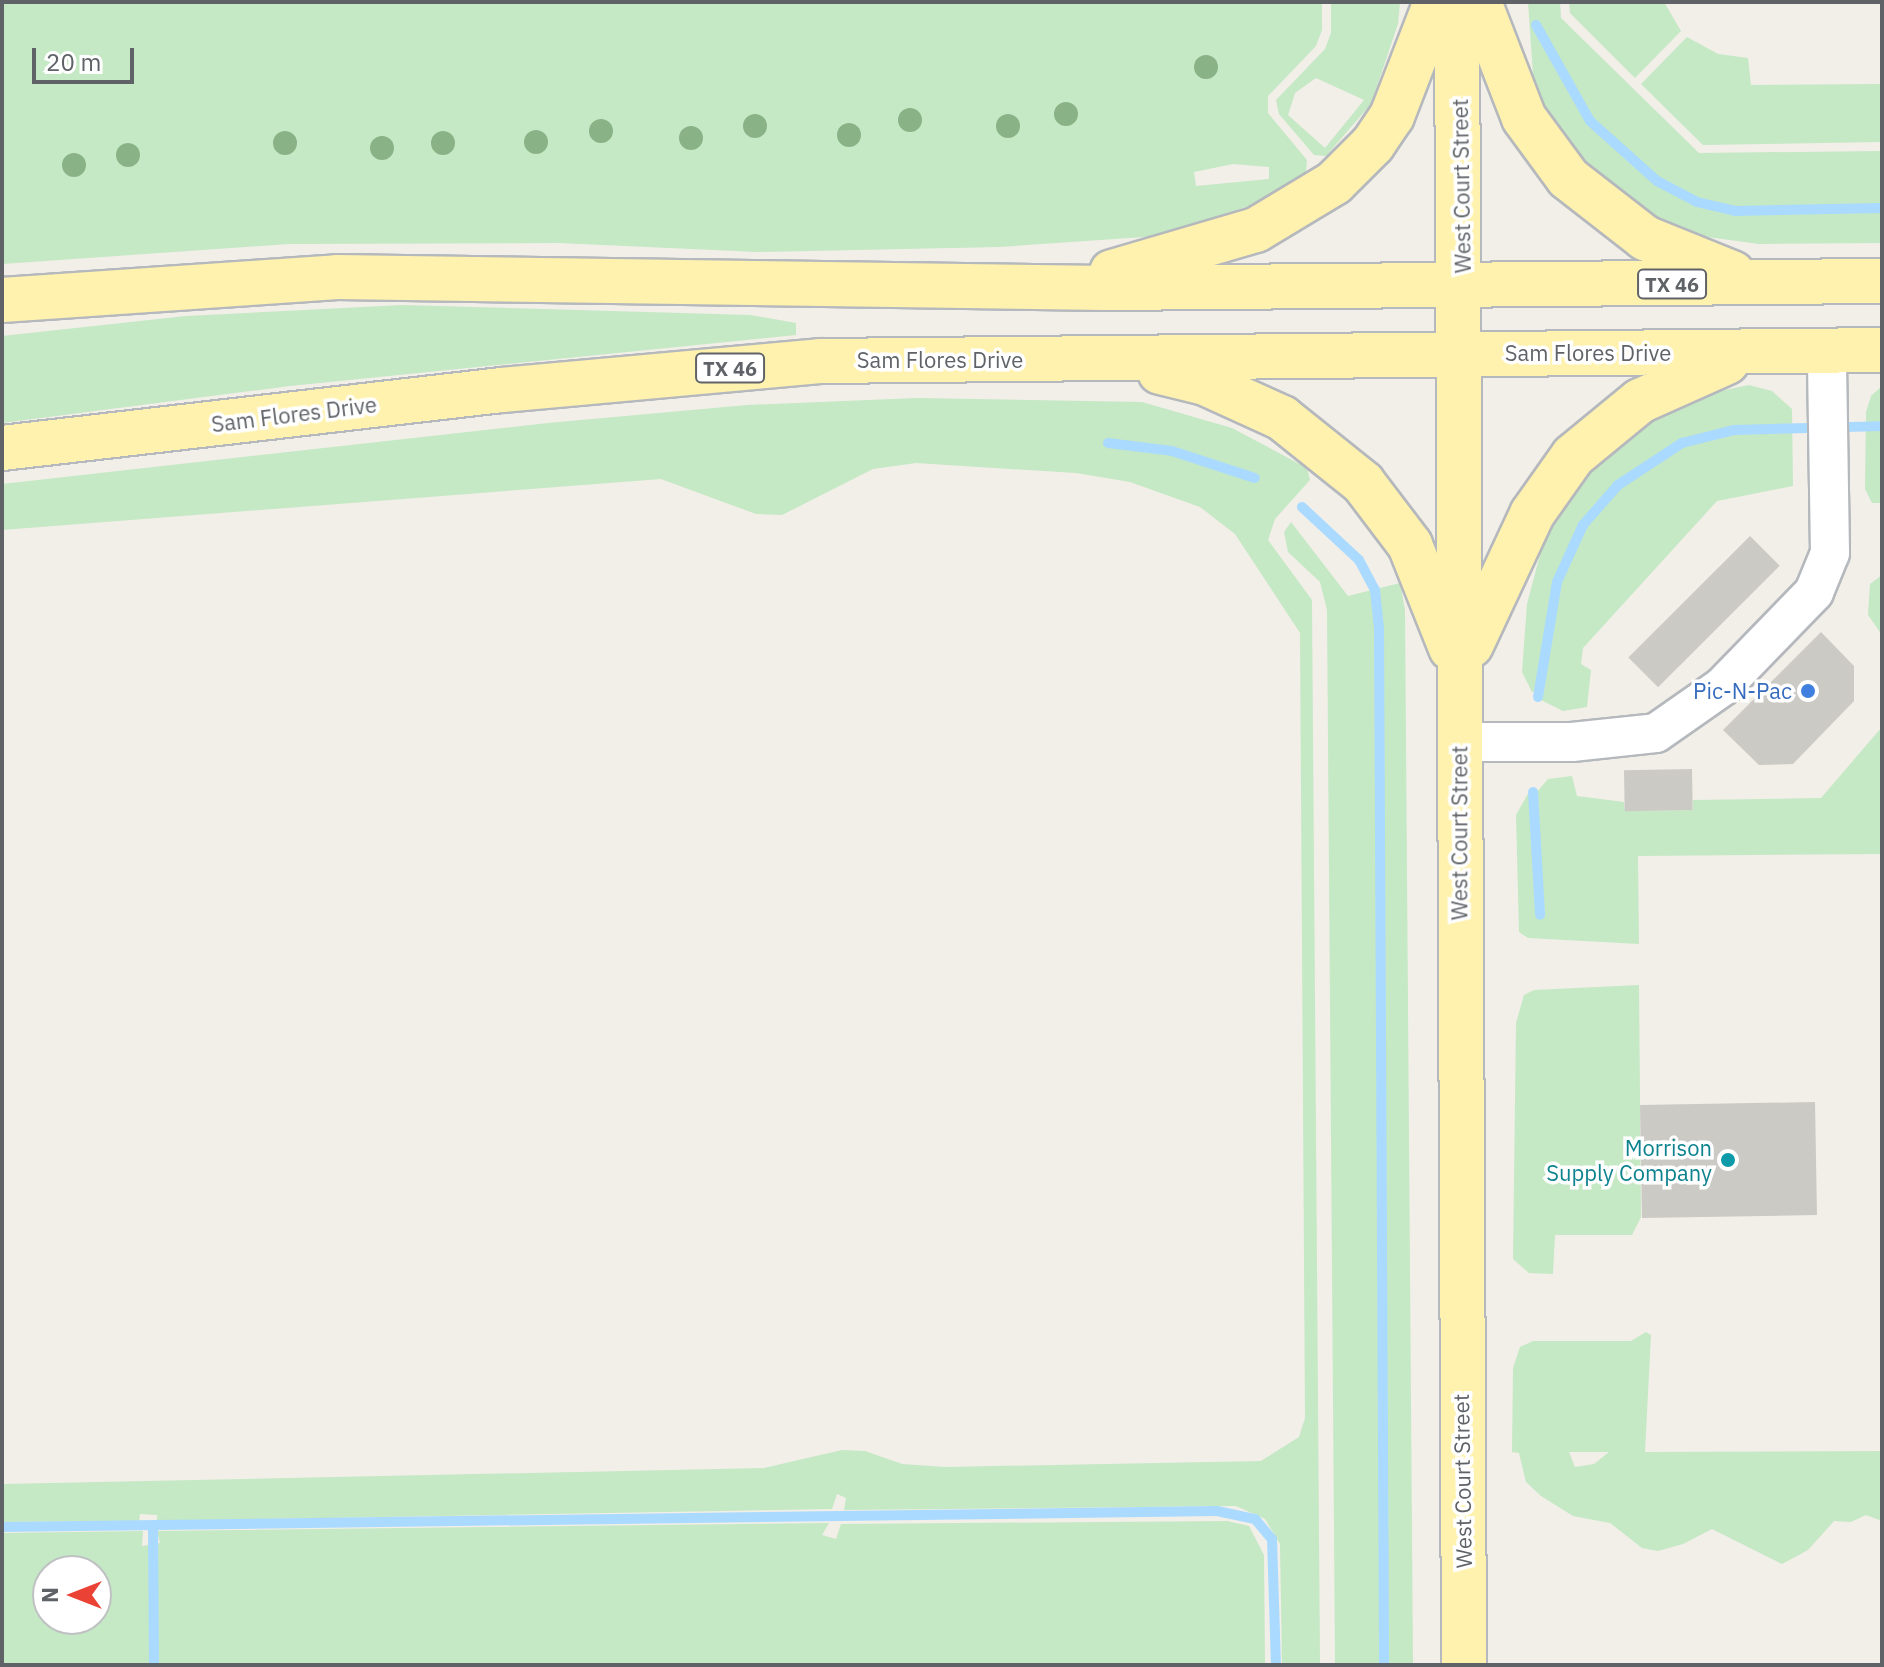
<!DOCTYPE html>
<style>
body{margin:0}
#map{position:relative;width:1884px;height:1667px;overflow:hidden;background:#f1efe8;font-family:"IBM Plex Sans",sans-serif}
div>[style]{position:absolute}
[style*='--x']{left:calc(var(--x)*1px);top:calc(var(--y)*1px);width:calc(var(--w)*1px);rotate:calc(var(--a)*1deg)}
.green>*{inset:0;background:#c5e8c5}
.stream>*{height:10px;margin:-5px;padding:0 5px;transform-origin:5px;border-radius:5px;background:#aadaff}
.building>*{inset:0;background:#cccac5;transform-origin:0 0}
.roads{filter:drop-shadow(2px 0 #b5b8bc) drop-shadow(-2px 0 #b5b8bc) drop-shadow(0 2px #b5b8bc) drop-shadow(0 -2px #b5b8bc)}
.minor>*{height:38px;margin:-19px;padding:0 19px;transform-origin:19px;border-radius:19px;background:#fff}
.major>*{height:44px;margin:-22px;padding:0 22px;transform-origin:22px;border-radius:22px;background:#fff2af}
.trees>*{width:24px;height:24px;margin:-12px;border-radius:50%;background:#89b387}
.dots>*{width:22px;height:22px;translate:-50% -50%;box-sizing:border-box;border:4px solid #fff;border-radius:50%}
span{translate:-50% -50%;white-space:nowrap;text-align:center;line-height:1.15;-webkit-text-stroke:7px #fff;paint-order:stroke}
.shield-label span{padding:2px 6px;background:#fff;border:2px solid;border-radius:6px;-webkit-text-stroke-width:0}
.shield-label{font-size:20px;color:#5f6368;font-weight:700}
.street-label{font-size:22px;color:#5f6368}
.shop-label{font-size:22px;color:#366cbe}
.right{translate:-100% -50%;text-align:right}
.culture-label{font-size:22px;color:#0d838f}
.frame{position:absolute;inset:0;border:4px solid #5f6368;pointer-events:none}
.north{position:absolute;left:32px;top:1555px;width:80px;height:80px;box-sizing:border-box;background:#fff;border:2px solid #bfc1c3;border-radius:50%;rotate:270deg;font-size:22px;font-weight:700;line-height:32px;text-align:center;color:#5f6368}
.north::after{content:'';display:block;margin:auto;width:28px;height:36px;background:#ea4335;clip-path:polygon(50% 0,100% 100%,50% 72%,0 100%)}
.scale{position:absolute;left:32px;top:48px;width:102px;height:36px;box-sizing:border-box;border:4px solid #5f6368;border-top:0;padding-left:10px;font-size:24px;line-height:28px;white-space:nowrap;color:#5f6368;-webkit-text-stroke:6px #fff;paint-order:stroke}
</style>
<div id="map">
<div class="green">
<div style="clip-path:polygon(evenodd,2px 2px,1322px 2px,1322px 30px,1316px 46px,1268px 96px,1268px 113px,1307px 160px,1306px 172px,1258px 203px,1159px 236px,999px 247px,757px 252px,559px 243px,289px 244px,2px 264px,2px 2px,1233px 164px,1269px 167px,1269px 179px,1196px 186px,1194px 172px,1233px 164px)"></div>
<div style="clip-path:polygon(evenodd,1331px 2px,1400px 2px,1398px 24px,1371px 104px,1326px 156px,1314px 155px,1279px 114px,1276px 100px,1325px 49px,1331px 33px,1331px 2px,1316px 78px,1364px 100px,1325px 148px,1288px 115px,1295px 93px,1316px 78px)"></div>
<div style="clip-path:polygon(1528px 2px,1560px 2px,1561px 18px,1699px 153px,1882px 151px,1882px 243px,1759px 244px,1693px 235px,1609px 192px,1608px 180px,1590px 177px,1552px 129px,1534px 89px)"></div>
<div style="clip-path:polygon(1569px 2px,1664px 2px,1681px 31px,1635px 78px,1570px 13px)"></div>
<div style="clip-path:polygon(1687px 37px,1718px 54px,1748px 58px,1751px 85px,1882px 84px,1882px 142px,1703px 145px,1641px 84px)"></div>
<div style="clip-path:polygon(403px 305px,750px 315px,796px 323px,796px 335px,290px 386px,2px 423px,2px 336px,186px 316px)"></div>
<div style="clip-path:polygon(1749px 385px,1772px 391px,1792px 409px,1793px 486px,1717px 501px,1583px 648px,1581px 664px,1591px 670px,1587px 707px,1563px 711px,1541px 700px,1541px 690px,1532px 692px,1522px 672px,1527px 604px,1546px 532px,1595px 459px,1606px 461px,1612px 455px,1612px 443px,1653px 415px,1705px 394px)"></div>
<div style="clip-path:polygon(1882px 386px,1882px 503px,1872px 503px,1865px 489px,1866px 412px,1871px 396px)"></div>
<div style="clip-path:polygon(916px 398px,1142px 402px,1232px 428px,1307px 468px,1310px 480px,1275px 519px,1268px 540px,1312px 600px,1320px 1665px,1282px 1665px,1280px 1544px,1265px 1519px,1236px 1506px,844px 1510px,846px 1498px,837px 1494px,832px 1509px,157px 1521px,157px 1515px,140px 1514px,139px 1521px,2px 1522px,2px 1484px,764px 1468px,842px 1450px,865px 1451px,902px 1464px,945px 1467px,1261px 1461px,1299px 1437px,1305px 1418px,1300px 633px,1235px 534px,1200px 507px,1130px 482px,1076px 473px,916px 463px,873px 469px,782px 515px,756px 514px,661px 479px,2px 530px,2px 484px,548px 423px,747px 405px)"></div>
<div style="clip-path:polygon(1291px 522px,1348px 596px,1400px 583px,1405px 610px,1413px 1665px,1335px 1665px,1327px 610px,1320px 582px,1288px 552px,1284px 532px)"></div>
<div style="clip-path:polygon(1882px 575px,1882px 635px,1868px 615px,1870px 584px)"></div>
<div style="clip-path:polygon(1882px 727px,1882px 854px,1638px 856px,1639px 944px,1528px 938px,1519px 932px,1516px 815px,1530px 790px,1536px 793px,1548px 779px,1572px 776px,1577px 796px,1624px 802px,1625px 811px,1693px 810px,1693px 800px,1821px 798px)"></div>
<div style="clip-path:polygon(1639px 985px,1641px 1217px,1632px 1235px,1555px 1235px,1553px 1274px,1529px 1273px,1513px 1259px,1516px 1023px,1524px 995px,1534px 990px)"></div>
<div style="clip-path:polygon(evenodd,1646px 1332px,1651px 1335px,1645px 1452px,1882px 1451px,1882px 1521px,1866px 1515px,1851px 1522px,1834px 1521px,1808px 1550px,1782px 1564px,1712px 1529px,1683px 1544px,1658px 1551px,1642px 1548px,1610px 1523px,1573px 1516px,1541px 1496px,1526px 1482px,1519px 1453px,1512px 1452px,1513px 1368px,1520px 1347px,1533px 1341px,1631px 1341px,1646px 1332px,1569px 1452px,1609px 1452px,1594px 1464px,1575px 1467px,1569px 1452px)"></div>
<div style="clip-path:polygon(evenodd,1227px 1521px,1249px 1526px,1264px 1555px,1265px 1665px,2px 1665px,2px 1533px,143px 1531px,142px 1546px,160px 1543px,157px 1531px,829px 1523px,822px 1535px,836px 1539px,841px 1524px,1227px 1521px,96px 1571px,96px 1619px,48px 1619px,48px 1571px,96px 1571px)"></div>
</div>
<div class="stream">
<div style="--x:1536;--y:25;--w:110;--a:60.6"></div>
<div style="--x:1590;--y:121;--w:90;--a:41.8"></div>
<div style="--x:1657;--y:181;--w:45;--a:27.7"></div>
<div style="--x:1697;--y:202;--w:39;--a:13"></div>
<div style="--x:1735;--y:211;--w:147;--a:-1.2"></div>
<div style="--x:1108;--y:443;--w:64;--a:7.1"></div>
<div style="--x:1172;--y:451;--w:87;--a:18"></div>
<div style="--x:1302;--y:507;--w:78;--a:42.9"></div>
<div style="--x:1359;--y:560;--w:34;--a:62"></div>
<div style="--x:1375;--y:590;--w:39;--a:84"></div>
<div style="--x:1379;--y:629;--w:1036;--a:89.72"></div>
<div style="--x:1538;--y:697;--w:117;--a:-80.6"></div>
<div style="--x:1557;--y:582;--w:63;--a:-65.5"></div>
<div style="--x:1583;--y:525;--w:53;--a:-48.8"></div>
<div style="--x:1618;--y:485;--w:77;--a:-33.3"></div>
<div style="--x:1682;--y:443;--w:54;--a:-14"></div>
<div style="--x:1734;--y:430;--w:148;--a:-1.5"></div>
<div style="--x:1533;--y:792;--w:123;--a:86.7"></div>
<div style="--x:153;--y:1525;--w:140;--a:89.6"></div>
<div style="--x:2;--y:1527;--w:1215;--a:-0.75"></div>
<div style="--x:1217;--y:1511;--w:39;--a:12"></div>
<div style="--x:1255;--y:1519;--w:26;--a:50"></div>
<div style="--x:1272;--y:1539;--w:126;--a:88.2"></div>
</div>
<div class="building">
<div style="left:1750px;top:536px;width:42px;height:172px;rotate:45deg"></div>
<div style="clip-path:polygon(1821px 632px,1854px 666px,1854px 701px,1793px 764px,1759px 765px,1723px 730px)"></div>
<div style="left:1692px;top:769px;width:41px;height:68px;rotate:89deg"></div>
<div style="left:1815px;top:1102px;width:113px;height:175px;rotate:89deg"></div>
</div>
<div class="roads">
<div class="minor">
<div style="--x:1460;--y:742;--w:112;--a:0"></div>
<div style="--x:1572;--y:742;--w:84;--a:-6.1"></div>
<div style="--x:1656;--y:733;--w:82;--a:-35"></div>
<div style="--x:1723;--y:686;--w:131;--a:-45.9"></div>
<div style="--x:1814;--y:592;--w:42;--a:-67.7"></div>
<div style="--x:1830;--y:553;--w:202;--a:-90.9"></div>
</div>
<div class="major">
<div style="--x:1457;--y:2;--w:1663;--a:89.76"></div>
<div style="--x:1479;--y:2;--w:124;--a:68.8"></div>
<div style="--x:1524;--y:118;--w:74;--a:53.7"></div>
<div style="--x:1568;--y:178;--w:98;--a:37.9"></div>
<div style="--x:1645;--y:238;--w:94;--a:21.9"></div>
<div style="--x:1112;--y:272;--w:150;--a:-16.3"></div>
<div style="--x:1256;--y:230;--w:91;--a:-31.1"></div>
<div style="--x:1334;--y:183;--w:55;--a:-45"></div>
<div style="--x:1373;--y:144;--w:34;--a:-56"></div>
<div style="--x:1392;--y:116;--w:122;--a:-68.9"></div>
<div style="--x:2;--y:300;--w:336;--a:-3.9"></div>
<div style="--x:337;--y:277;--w:770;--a:0.82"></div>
<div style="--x:1107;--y:288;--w:775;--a:-0.52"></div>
<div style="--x:1160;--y:372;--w:46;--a:13.7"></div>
<div style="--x:1205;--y:383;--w:85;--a:24.4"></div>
<div style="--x:1282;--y:418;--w:104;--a:38.7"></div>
<div style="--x:1363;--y:483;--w:78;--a:52.8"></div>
<div style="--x:1410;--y:545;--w:111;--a:68.3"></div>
<div style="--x:2;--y:448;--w:503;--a:-6.62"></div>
<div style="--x:502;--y:390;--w:319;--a:-5.2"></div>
<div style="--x:820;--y:361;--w:1062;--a:-0.59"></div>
<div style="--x:1471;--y:645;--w:145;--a:-65"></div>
<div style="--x:1532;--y:514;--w:71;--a:-54.7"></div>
<div style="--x:1573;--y:456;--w:87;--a:-39.4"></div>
<div style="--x:1640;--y:401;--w:95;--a:-24.1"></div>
</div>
</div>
<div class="trees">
<div style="left:1206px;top:67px"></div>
<div style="left:1066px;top:114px"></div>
<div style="left:910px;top:120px"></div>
<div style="left:755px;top:126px"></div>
<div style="left:1008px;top:126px"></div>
<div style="left:601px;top:131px"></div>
<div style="left:849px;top:135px"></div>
<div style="left:691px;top:138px"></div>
<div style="left:536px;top:142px"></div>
<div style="left:285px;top:143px"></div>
<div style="left:443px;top:143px"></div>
<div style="left:382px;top:148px"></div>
<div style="left:128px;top:155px"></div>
<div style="left:74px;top:165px"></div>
</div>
<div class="dots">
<div style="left:1808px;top:691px;background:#3f7fe0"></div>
<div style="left:1728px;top:1160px;background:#0f9aa8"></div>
</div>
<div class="shield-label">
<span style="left:1672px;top:284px">TX 46</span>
<span style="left:730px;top:368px">TX 46</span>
</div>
<div class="street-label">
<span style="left:1461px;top:186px;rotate:-91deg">West Court Street</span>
<span style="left:1588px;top:353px">Sam Flores Drive</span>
<span style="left:940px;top:360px">Sam Flores Drive</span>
<span style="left:294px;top:414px;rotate:-7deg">Sam Flores Drive</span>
<span style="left:1459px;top:833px;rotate:-90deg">West Court Street</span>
<span style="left:1462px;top:1481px;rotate:-91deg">West Court Street</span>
</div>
<div class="shop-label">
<span class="right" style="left:1792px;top:691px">Pic-N-Pac</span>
</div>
<div class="culture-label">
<span class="right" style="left:1712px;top:1160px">Morrison<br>Supply Company</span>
</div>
<div class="frame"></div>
<div class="north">N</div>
<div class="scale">20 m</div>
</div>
